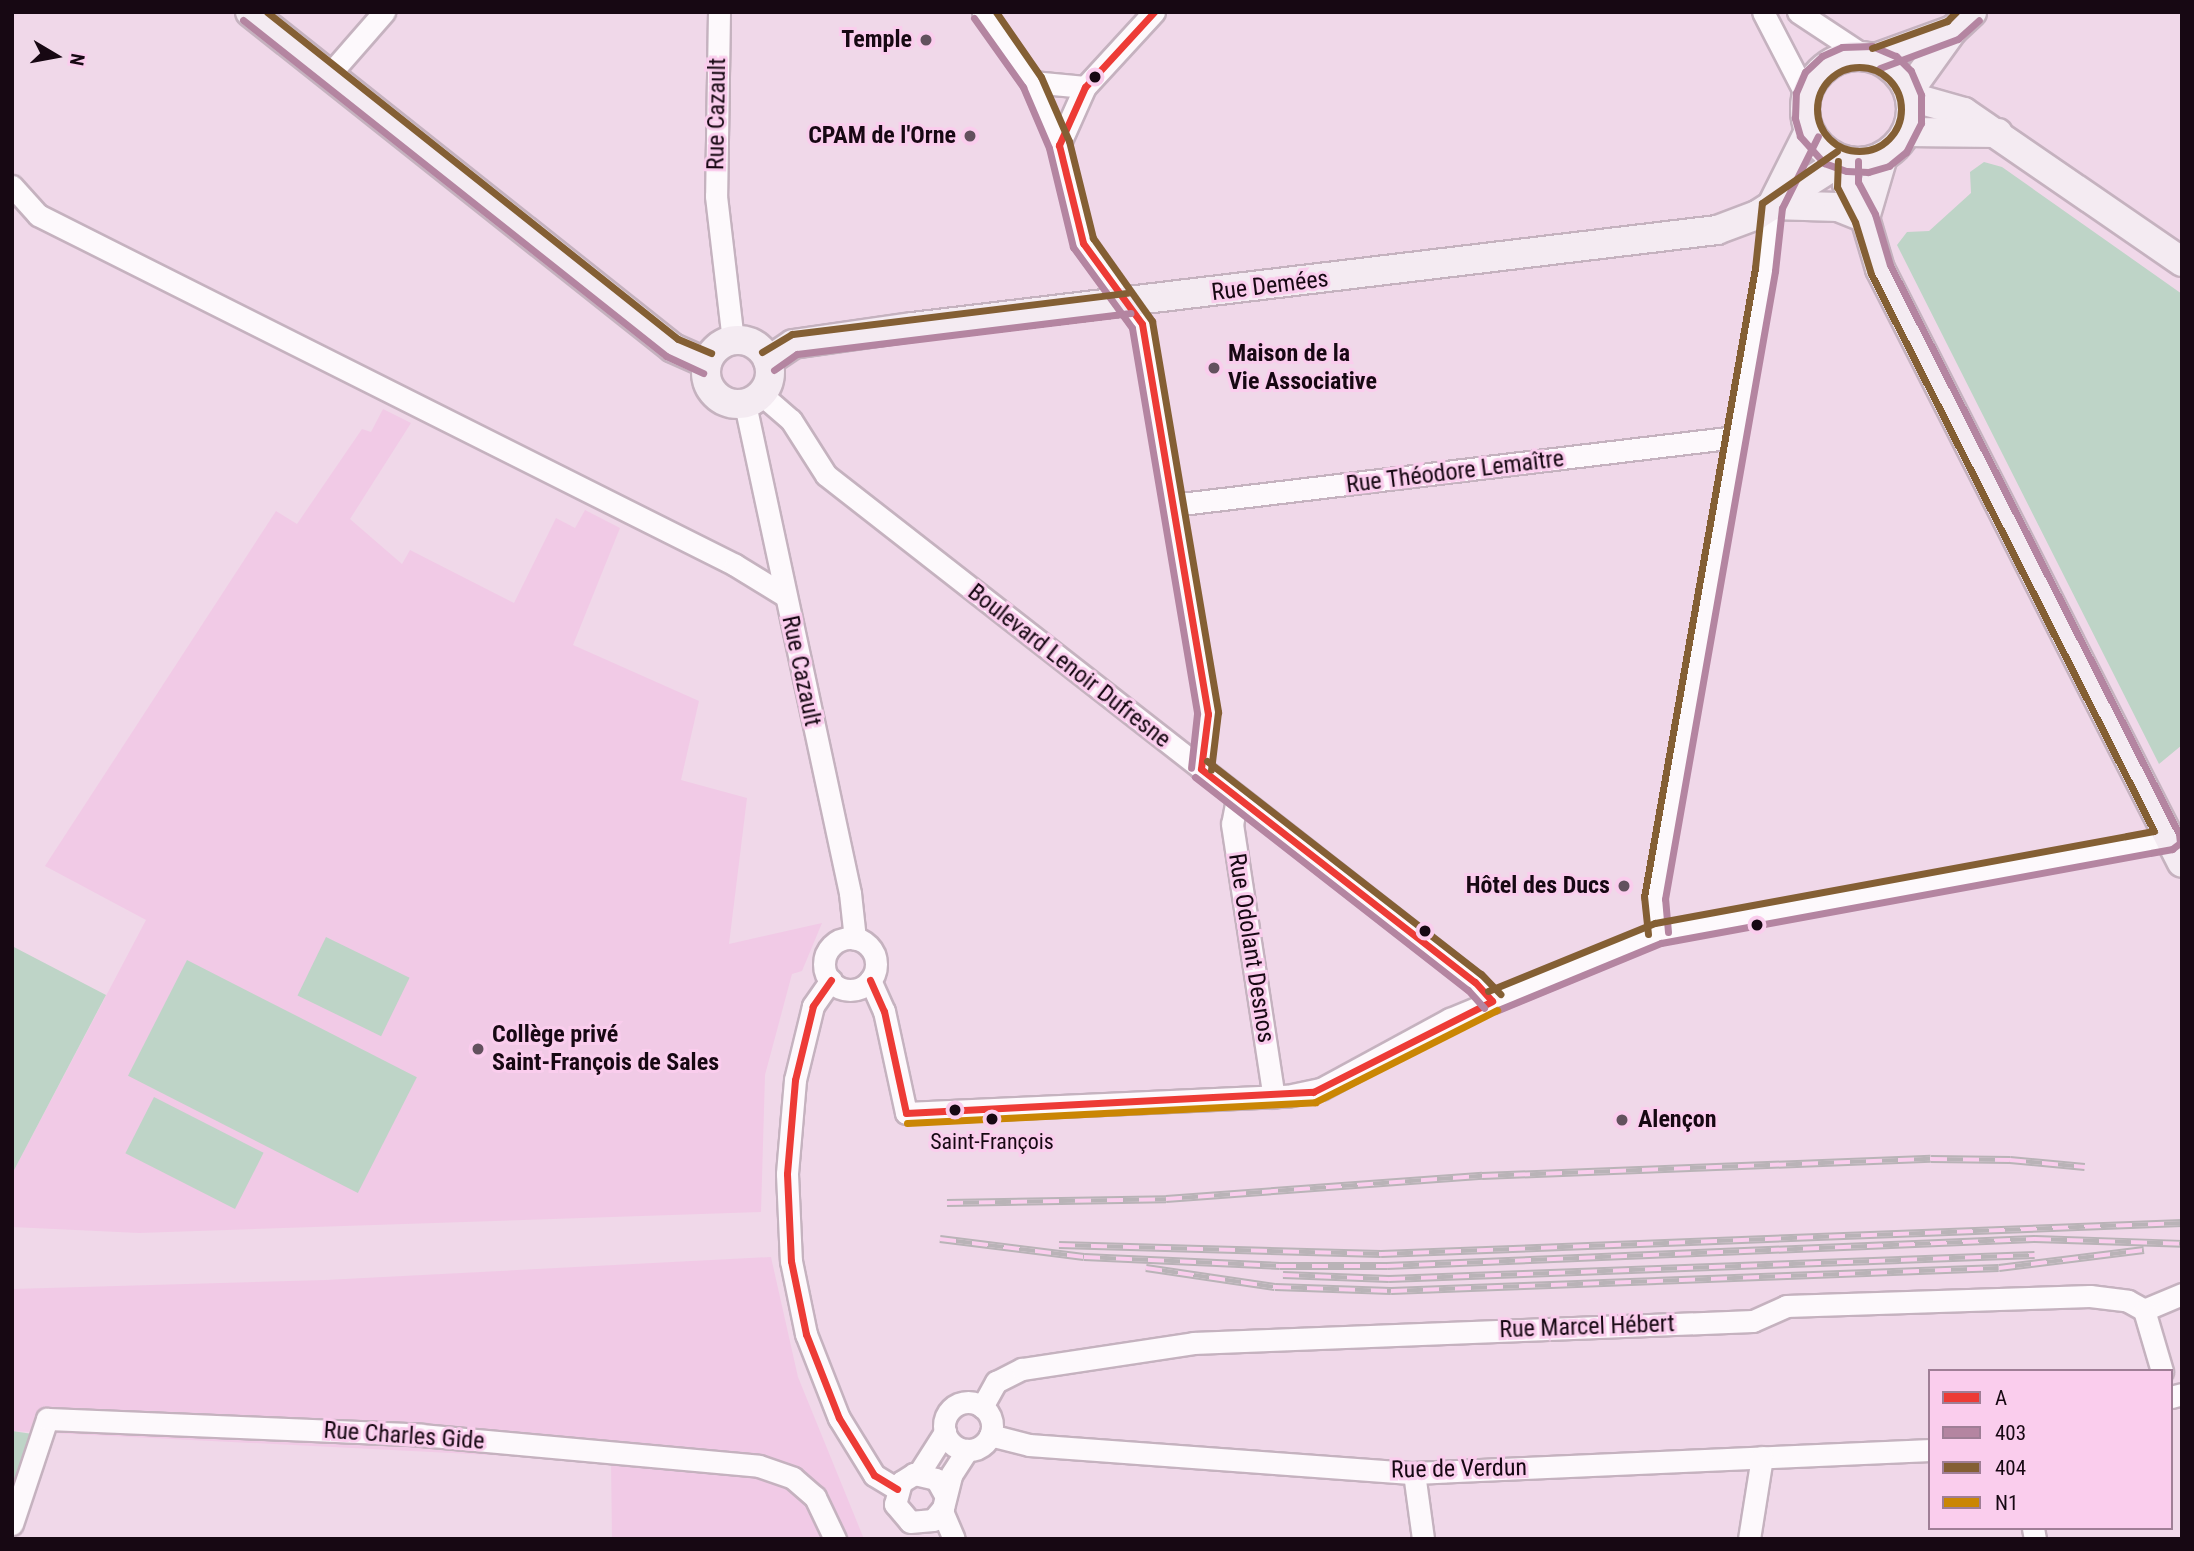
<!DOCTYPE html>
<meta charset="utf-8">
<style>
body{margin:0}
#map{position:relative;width:2194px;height:1551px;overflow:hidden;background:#f0d8e9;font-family:"Roboto Condensed",sans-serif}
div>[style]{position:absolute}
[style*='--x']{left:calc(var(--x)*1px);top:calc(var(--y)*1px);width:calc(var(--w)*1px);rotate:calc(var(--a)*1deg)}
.built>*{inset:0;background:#f1cae6}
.green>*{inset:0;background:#bed4c7;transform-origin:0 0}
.roads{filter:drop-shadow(2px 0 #c5b2bf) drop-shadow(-2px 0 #c5b2bf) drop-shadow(0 2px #c5b2bf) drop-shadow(0 -2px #c5b2bf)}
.minor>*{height:21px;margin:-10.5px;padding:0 10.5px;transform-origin:10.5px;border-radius:10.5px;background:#fdf9fc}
.minor>.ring{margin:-10.5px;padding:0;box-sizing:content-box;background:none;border:21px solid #fdf9fc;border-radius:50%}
.major>*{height:28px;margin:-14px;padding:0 14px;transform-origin:14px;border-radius:14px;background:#f4ebf2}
.major>.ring{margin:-14px;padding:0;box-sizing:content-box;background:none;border:28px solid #f4ebf2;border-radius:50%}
.rail>*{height:8px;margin-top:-4px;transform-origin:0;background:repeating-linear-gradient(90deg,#facded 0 16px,#b9b3b7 0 32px);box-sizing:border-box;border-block:2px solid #b9b3b7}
.bus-1>*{height:7px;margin:-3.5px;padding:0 3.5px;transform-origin:3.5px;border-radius:3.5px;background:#ed3b36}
.bus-2>*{height:7px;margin:-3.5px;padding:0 3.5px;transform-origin:3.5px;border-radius:3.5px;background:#b485a1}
.bus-3>*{height:7px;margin:-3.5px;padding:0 3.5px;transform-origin:3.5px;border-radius:3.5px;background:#845f34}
.bus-3>.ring{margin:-3.5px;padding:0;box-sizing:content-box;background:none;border:7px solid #845f34;border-radius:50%}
.bus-4>*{height:7px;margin:-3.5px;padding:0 3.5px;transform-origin:3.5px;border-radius:3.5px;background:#ca8604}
.dots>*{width:19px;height:19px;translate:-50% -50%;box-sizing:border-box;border:4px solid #facded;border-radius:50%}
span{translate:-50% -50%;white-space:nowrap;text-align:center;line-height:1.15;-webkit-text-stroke:6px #facded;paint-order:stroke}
.bus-label{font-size:22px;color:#170813}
.poi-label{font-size:24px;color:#170813;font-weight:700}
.right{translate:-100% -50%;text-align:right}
.left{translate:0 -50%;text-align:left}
.street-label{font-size:24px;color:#170813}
.frame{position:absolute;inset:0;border:14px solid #170813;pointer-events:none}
.legend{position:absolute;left:1928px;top:1369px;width:245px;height:161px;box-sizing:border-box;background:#facded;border:2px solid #9f7e96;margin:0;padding:9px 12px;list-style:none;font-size:21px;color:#170813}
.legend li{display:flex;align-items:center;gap:14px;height:35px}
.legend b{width:35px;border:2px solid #9f7e96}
.north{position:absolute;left:21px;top:21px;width:70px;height:70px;-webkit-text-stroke:5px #facded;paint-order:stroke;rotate:100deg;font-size:19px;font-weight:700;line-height:28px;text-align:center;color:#170813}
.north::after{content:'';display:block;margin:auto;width:24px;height:32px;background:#170813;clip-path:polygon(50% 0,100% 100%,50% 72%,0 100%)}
</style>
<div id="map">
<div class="built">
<div style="clip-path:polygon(383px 409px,411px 423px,350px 519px,402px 564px,410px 550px,514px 603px,556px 518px,575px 528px,585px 510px,620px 528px,573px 645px,699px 701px,681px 780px,747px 798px,729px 944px,822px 923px,802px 971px,792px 974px,765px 1075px,761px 1212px,139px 1233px,12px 1227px,12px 1174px,146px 920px,45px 866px,276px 511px,297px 524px,362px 429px,371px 432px)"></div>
<div style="clip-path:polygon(771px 1257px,798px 1377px,864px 1539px,612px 1539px,611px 1461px,12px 1431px,12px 1289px,325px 1280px)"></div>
</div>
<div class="green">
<div style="clip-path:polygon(1984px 162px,2002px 167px,2182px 294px,2182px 745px,2159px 764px,1897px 245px,1907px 232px,1929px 231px,1971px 193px,1970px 172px)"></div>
<div style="left:326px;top:937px;width:93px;height:65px;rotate:26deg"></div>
<div style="clip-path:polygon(12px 946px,106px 995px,12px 1174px)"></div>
<div style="left:187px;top:960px;width:258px;height:130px;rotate:27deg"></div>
<div style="left:154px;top:1097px;width:123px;height:63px;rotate:27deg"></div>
<div style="clip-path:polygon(12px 1431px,33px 1434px,12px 1491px)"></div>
</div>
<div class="roads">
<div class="minor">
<div style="--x:719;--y:12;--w:184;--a:90.9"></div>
<div style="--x:716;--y:196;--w:145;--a:83.3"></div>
<div style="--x:983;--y:12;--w:85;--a:55"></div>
<div style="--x:1032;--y:82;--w:69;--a:66.8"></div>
<div style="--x:1059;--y:145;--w:101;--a:76.2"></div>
<div style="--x:1083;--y:243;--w:100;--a:53.9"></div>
<div style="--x:1142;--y:324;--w:396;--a:80.4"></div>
<div style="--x:1208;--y:714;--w:55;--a:97.3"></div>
<div style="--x:1763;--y:12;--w:93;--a:62.6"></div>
<div style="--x:1798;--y:12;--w:78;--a:33.5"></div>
<div style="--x:329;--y:75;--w:84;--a:-48.9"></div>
<div style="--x:1032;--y:82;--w:53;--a:5.4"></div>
<div style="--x:1059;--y:145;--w:64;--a:-65.9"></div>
<div style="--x:1085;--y:87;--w:102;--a:-47.4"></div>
<div style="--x:12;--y:186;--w:39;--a:48"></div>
<div style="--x:38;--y:215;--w:780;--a:26.66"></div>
<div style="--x:735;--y:565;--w:57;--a:31.5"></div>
<div style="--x:762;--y:395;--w:38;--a:41"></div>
<div style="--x:791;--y:420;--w:65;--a:57.5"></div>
<div style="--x:826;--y:475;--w:824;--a:38"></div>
<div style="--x:1475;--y:982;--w:25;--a:48"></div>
<div style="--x:745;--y:404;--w:500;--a:77.88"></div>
<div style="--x:850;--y:893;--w:46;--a:83.8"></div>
<div style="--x:1173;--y:505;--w:567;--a:-6.89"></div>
<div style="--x:1237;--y:799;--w:25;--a:101"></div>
<div style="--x:1232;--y:824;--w:276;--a:81.3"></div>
<div style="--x:1658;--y:933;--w:34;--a:-97"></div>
<div style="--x:1654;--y:899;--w:640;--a:-80.01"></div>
<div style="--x:1765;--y:269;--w:64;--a:-83.8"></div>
<div class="ring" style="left:824px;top:938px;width:31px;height:31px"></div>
<div style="--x:831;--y:980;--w:32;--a:125"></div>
<div style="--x:813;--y:1006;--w:76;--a:103.7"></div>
<div style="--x:795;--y:1080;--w:94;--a:94.9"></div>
<div style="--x:787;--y:1174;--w:87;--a:87.4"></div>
<div style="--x:791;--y:1261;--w:75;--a:78.4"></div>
<div style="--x:806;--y:1334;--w:90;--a:68.6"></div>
<div style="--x:839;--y:1418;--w:67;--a:58.4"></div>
<div style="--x:874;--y:1475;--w:27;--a:31"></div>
<div style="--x:870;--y:980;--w:34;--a:66"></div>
<div style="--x:884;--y:1011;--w:104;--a:77.8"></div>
<div style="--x:906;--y:1113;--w:381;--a:-2.6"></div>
<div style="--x:1287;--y:1096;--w:35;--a:-12"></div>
<div style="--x:1321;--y:1089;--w:147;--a:-28.5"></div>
<div style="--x:1450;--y:1019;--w:225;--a:-22.5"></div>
<div style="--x:1658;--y:933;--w:521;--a:-10.4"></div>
<div style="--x:2144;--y:1310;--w:41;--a:-22.8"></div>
<div style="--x:2171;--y:1397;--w:11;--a:-15"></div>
<div class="ring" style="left:944px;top:1402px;width:27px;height:27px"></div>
<div style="--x:982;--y:1407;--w:29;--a:-61"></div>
<div style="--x:996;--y:1382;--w:29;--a:-27"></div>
<div style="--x:1022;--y:1369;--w:173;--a:-8.6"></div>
<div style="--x:1193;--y:1343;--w:560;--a:-2.25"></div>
<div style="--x:1753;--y:1321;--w:36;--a:-24"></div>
<div style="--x:1786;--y:1306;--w:304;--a:-1.9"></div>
<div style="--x:2090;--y:1296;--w:38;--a:7"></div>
<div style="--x:2128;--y:1301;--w:18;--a:29"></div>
<div style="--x:2144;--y:1310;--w:64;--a:73.6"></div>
<div style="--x:990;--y:1435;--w:40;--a:14.4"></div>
<div style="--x:1029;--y:1445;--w:386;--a:4.2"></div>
<div style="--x:1414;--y:1473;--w:517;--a:-2.55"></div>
<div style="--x:919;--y:1473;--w:49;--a:-57.6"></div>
<div style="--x:1414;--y:1473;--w:67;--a:82.2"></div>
<div style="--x:945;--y:1495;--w:18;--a:-119"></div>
<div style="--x:936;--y:1479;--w:23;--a:-167"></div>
<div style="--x:914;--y:1474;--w:15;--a:148"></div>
<div style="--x:901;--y:1482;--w:23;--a:105"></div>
<div style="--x:895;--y:1504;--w:23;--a:50"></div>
<div style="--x:910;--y:1522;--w:23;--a:-5"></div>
<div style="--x:933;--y:1520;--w:16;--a:-50"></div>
<div style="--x:943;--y:1508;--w:34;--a:-76"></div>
<div style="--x:951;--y:1475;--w:30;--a:-57"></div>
<div style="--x:942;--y:1511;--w:30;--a:67"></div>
<div style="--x:12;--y:1524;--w:111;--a:-71.6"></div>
<div style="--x:47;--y:1419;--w:374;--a:2.4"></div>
<div style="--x:421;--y:1435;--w:339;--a:5.2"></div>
<div style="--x:759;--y:1466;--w:36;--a:19"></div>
<div style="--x:793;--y:1478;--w:29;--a:41"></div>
<div style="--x:815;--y:1497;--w:47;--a:64.5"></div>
<div style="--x:2033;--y:1528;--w:11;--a:80"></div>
<div style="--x:1749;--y:1539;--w:83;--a:-81"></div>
</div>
<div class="major">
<div style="--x:250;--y:12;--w:540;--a:38.46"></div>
<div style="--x:673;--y:348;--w:37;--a:24"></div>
<div class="ring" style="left:1805px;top:56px;width:78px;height:78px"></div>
<div style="--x:1876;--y:58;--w:82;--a:-20"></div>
<div style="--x:1953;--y:30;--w:26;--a:-43"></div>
<div style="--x:1909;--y:91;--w:75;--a:-54.2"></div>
<div style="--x:1911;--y:97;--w:55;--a:15.8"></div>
<div style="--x:1964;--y:112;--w:265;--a:34.5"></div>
<div style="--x:1907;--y:132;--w:91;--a:0.6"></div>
<div style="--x:1848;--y:161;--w:23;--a:92"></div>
<div style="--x:1847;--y:184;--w:38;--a:62"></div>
<div style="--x:1865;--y:218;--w:53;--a:73.6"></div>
<div style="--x:1880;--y:269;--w:666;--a:63.05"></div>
<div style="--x:1773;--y:203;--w:80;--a:-63.4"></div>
<div style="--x:1772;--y:205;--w:66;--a:1.7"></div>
<div style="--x:1838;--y:207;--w:29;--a:22"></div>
<div style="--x:1865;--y:218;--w:64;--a:-73.6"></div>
<div class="ring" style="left:706px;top:340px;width:36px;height:36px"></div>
<div style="--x:768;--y:361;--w:30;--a:-34"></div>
<div style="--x:793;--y:344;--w:121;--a:-8.1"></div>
<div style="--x:913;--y:327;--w:810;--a:-6.88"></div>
<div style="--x:1717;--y:230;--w:43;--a:-20.6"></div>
<div style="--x:1757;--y:215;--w:102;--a:-32.6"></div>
</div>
</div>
<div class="rail">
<div style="--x:947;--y:1203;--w:219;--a:-1"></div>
<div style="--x:1166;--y:1199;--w:317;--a:-4.2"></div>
<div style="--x:1482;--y:1176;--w:449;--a:-2.2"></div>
<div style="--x:1931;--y:1159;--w:79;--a:0.7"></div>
<div style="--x:2010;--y:1160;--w:75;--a:5.3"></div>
<div style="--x:940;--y:1239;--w:145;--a:7.1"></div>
<div style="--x:1084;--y:1257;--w:196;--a:2.6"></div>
<div style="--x:1280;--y:1266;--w:107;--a:0"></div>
<div style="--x:1387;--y:1266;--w:649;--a:-2.39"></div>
<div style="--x:2035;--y:1239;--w:147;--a:1.9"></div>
<div style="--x:1059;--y:1245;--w:322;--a:1.6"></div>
<div style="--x:1381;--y:1254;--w:802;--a:-2.22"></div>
<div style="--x:1146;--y:1268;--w:130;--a:8.4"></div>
<div style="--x:1275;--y:1287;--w:116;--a:2"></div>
<div style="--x:1391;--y:1291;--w:608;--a:-2.17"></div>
<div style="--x:1999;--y:1268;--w:146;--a:-7.1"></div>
<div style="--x:1283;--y:1275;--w:106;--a:2.2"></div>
<div style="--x:1389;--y:1279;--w:646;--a:-2.13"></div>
</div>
<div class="bus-1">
<div style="--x:1154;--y:12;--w:102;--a:132.6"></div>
<div style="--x:1085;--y:87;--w:64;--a:114.1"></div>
<div style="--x:1059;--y:145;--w:101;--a:76.2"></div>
<div style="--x:1083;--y:243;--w:100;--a:53.9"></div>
<div style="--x:1142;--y:324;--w:396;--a:80.4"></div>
<div style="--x:1208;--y:714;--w:55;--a:97.3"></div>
<div style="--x:1201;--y:769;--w:347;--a:37.9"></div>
<div style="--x:1475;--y:982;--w:25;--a:48"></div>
<div style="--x:831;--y:980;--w:32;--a:125"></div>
<div style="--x:813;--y:1006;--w:76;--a:103.7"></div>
<div style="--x:795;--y:1080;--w:94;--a:94.9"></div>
<div style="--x:787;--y:1174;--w:87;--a:87.4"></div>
<div style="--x:791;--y:1261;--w:75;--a:78.4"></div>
<div style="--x:806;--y:1334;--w:90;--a:68.6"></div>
<div style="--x:839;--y:1418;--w:67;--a:58.4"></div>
<div style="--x:874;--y:1475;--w:27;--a:31"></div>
<div style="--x:870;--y:980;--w:34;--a:66"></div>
<div style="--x:884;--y:1011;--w:104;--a:77.8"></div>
<div style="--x:906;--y:1113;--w:408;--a:-3"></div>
<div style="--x:1313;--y:1092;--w:201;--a:-26.9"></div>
</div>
<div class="bus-2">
<div style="--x:974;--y:18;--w:85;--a:54.6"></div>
<div style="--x:1023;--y:87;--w:66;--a:66.9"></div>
<div style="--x:1049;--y:148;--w:102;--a:76.4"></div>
<div style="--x:1073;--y:247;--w:100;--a:53.9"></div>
<div style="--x:1132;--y:328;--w:391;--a:80.4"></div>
<div style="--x:1197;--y:714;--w:54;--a:96.3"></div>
<div style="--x:243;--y:20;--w:540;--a:38.46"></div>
<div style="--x:666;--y:356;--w:41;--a:24.7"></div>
<div style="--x:1880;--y:68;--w:83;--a:-20.4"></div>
<div style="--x:1958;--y:39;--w:28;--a:-42"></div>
<div style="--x:1846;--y:171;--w:23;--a:-160"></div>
<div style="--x:1824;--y:163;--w:36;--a:-132"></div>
<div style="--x:1800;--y:136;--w:19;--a:-106"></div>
<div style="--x:1795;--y:118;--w:25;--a:-88"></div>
<div style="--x:1796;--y:93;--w:23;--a:-67"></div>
<div style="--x:1805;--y:72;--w:23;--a:-43"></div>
<div style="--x:1822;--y:56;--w:22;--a:-24"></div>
<div style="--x:1842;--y:47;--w:30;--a:-2"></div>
<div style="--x:1872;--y:46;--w:26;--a:23"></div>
<div style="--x:1896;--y:56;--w:21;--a:45"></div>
<div style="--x:1911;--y:71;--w:26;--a:67"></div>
<div style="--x:1921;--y:95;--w:28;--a:90"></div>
<div style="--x:1921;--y:123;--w:33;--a:117"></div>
<div style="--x:1906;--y:152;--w:22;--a:141"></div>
<div style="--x:1889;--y:166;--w:22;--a:164"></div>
<div style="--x:1868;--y:172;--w:21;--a:-177"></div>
<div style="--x:774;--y:370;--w:28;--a:-35"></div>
<div style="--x:797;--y:354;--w:336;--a:-7"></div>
<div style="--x:1195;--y:777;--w:346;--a:38"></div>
<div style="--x:1468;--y:990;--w:24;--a:48"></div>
<div style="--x:1668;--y:932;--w:33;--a:-95"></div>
<div style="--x:1665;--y:899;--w:638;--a:-80.06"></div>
<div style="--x:1775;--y:271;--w:63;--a:-83.7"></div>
<div style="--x:1782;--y:208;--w:80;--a:-63.4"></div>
<div style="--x:1496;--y:1011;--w:178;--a:-22.4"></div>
<div style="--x:1661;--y:943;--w:520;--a:-10.42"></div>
<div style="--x:2172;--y:849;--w:10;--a:-37"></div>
<div style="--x:2180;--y:843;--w:9;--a:-96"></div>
<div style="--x:2179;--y:834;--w:638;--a:-116.93"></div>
<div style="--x:1890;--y:265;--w:53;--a:-106.4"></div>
<div style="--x:1875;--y:214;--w:36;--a:-118"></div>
<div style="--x:1858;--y:182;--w:21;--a:-90"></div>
</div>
<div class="bus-3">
<div style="--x:267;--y:12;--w:525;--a:38.51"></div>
<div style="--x:678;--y:339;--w:36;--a:23"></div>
<div style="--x:996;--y:12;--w:79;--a:55.3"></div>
<div style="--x:1041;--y:77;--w:70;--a:66.4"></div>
<div style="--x:1069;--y:141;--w:100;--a:76.1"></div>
<div style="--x:1093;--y:238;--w:102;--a:54.6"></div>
<div style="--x:1152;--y:321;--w:397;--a:80.4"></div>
<div style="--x:1218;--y:712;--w:58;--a:96.9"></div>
<div style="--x:1872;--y:48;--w:80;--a:-19.8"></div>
<div style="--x:1947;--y:21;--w:13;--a:-45"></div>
<div class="ring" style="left:1817px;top:67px;width:77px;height:77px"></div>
<div style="--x:762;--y:352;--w:35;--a:-31"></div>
<div style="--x:792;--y:334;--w:338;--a:-7"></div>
<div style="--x:1207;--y:761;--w:347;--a:37.9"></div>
<div style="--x:1481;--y:974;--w:28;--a:46"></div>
<div style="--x:1648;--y:934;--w:37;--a:-96"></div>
<div style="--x:1644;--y:897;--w:639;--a:-79.99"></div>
<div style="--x:1755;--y:268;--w:65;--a:-83.9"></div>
<div style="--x:1762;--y:203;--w:91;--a:-34.7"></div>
<div style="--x:1488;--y:991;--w:180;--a:-22.2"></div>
<div style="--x:1655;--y:923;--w:507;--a:-10.45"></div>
<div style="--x:2154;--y:831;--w:625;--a:-116.93"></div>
<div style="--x:1871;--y:274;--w:54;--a:-107.1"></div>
<div style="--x:1855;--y:222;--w:39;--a:-117"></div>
<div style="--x:1837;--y:187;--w:26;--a:-88"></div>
</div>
<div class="bus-4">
<div style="--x:907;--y:1123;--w:409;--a:-2.9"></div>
<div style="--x:1315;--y:1102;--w:204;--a:-26.8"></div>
</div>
<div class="dots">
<div style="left:926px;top:40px;background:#63515e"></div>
<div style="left:1095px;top:77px;background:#170813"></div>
<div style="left:970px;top:136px;background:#63515e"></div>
<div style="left:1214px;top:368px;background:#63515e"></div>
<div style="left:1624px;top:886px;background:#63515e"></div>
<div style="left:1757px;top:925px;background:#170813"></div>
<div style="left:1425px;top:931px;background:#170813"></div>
<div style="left:478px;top:1049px;background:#63515e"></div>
<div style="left:955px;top:1110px;background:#170813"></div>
<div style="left:992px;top:1119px;background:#170813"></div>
<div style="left:1622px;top:1120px;background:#63515e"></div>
</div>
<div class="bus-label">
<span style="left:992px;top:1142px">Saint-François</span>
</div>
<div class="poi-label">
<span class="right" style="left:912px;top:40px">Temple</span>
<span class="right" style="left:956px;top:136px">CPAM de l'Orne</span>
<span class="left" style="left:1228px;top:368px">Maison de la<br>Vie Associative</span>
<span class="right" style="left:1610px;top:886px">Hôtel des Ducs</span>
<span class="left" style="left:492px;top:1049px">Collège privé<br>Saint-François de Sales</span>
<span class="left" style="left:1638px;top:1120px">Alençon</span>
</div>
<div class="street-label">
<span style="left:717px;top:114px;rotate:-89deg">Rue Cazault</span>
<span style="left:1270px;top:286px;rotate:-7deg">Rue Demées</span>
<span style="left:1455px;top:472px;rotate:-7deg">Rue Théodore Lemaître</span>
<span style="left:1069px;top:666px;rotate:38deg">Boulevard Lenoir Dufresne</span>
<span style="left:801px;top:671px;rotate:78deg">Rue Cazault</span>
<span style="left:1251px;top:948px;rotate:81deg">Rue Odolant Desnos</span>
<span style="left:1587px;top:1327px;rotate:-2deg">Rue Marcel Hébert</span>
<span style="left:404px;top:1436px;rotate:4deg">Rue Charles Gide</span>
<span style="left:1459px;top:1469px;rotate:-1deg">Rue de Verdun</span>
</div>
<div class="frame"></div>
<ul class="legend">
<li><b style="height:9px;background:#ed3b36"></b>A</li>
<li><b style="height:9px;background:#b485a1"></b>403</li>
<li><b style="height:9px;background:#845f34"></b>404</li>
<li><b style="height:9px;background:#ca8604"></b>N1</li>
</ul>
<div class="north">N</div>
</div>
